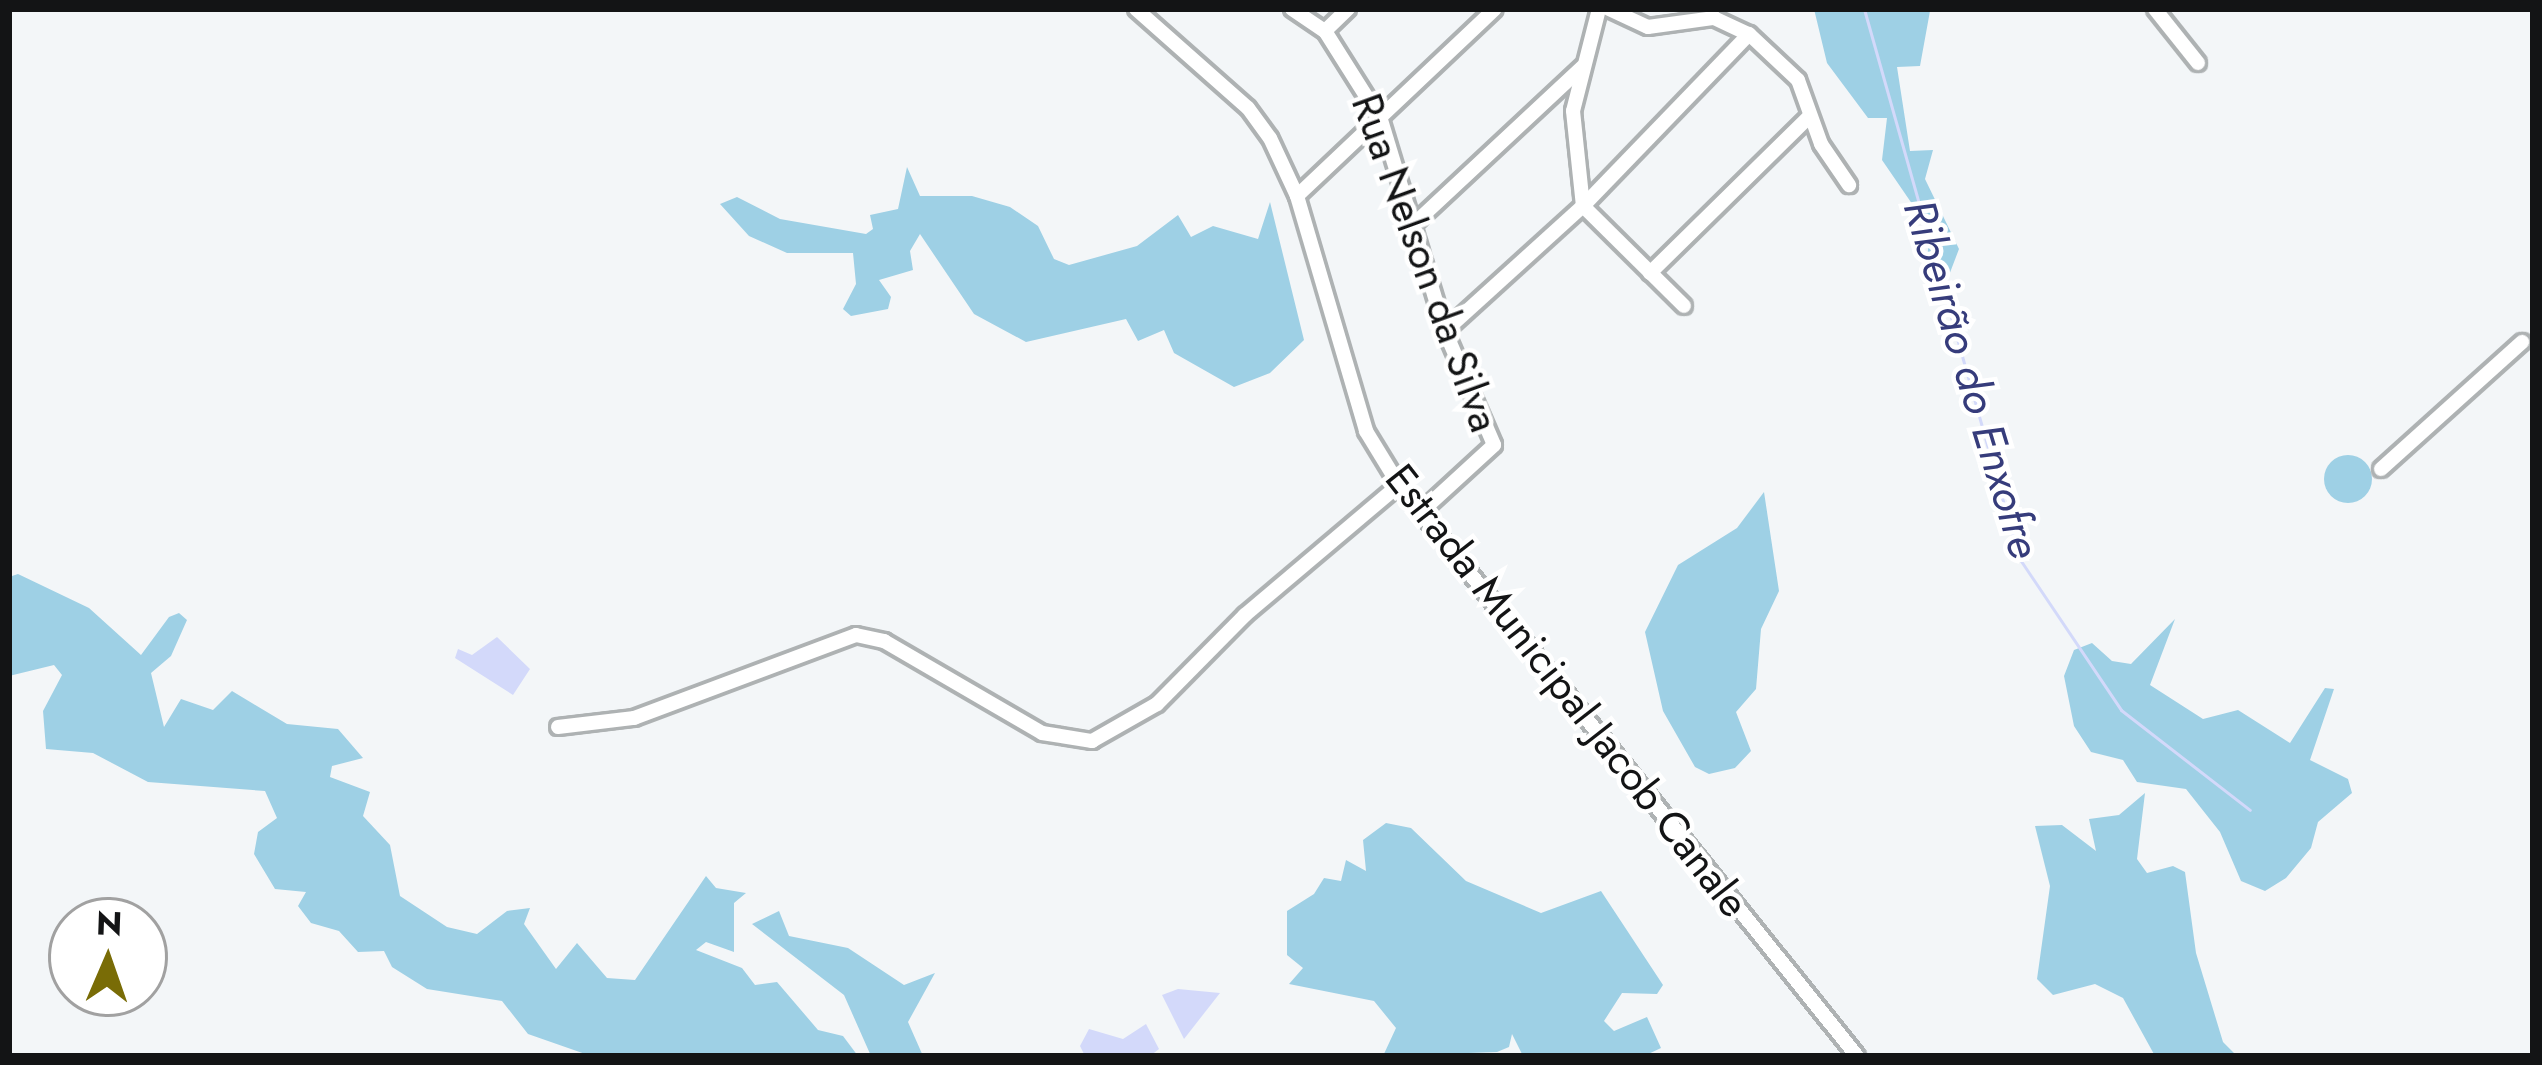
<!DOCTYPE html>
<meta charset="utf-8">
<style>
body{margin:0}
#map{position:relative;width:2542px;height:1065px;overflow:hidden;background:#f3f6f8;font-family:Jost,sans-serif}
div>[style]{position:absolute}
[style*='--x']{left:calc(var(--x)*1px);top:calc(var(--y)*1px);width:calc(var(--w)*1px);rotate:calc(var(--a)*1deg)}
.green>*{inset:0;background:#9ed0e5}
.round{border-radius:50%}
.water>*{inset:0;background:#d3d9fa}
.stream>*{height:3px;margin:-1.5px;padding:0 1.5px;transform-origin:1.5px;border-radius:1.5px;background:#d3d9fa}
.roads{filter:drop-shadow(3px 0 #aeb2b3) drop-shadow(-3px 0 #aeb2b3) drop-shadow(0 3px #aeb2b3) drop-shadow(0 -3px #aeb2b3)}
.minor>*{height:14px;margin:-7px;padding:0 7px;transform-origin:7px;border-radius:7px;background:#fff}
span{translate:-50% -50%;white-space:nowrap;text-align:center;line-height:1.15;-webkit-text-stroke:9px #fff;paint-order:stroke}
.street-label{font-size:42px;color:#131415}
.water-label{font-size:45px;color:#363c7b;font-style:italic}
.frame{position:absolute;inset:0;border:12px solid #131415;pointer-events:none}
.north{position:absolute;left:48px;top:897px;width:120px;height:120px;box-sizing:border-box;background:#fff;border:3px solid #a1a1a1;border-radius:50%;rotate:2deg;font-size:33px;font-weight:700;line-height:48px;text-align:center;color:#131415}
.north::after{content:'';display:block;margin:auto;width:42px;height:54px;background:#796c06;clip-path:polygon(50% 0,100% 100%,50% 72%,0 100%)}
</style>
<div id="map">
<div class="green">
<div style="clip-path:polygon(1814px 9px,1930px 11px,1920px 66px,1897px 67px,1910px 151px,1933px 150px,1925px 179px,1959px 249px,1943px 291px,1934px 292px,1925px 279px,1930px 230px,1882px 160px,1887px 118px,1868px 118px,1827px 63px)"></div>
<div style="clip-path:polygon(907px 167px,920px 196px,972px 196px,1010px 207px,1038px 226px,1054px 259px,1069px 265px,1137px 246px,1178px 215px,1191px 237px,1213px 226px,1258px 239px,1270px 202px,1304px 340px,1270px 373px,1234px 387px,1174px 353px,1164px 330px,1138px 341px,1126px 319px,1026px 342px,974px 314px,920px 234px,910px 251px,913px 270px,879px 280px,891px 297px,888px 309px,851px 316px,843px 309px,856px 284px,853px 253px,787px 253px,749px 236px,720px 204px,737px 197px,780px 219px,866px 234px,873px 229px,870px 215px,898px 209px)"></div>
<div class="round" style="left:2324px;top:455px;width:48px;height:48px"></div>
<div style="clip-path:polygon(1764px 492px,1779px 591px,1761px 629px,1756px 689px,1736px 712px,1751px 751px,1735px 768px,1709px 774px,1695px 767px,1663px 711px,1645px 632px,1678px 565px,1737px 528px)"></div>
<div style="clip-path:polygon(18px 574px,89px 608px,141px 655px,169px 617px,179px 613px,187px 620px,171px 656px,151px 673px,164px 727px,181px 699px,213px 710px,232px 691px,287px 724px,338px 729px,363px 758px,332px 766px,330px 777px,370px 792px,363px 816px,390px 845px,400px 896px,447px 927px,477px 934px,507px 911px,530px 908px,524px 924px,556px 969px,577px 943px,607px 978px,635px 980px,706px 876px,716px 888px,746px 893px,734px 903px,734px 952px,706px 942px,696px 950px,742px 968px,755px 985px,777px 982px,818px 1030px,843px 1036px,858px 1056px,591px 1056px,528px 1034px,502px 1001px,427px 989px,392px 967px,384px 951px,358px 952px,339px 931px,311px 923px,298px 906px,306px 892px,275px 889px,254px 854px,258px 832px,277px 818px,265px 791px,148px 782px,93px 753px,46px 749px,43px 711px,62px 675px,54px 665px,9px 676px,9px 577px)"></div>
<div style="clip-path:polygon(2175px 619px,2150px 685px,2203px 719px,2238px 710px,2290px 743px,2325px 688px,2334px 689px,2310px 760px,2348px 779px,2352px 793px,2318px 822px,2311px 848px,2286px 878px,2265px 891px,2241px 881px,2220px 832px,2186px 789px,2137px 782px,2123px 760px,2091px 752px,2074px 726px,2064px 676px,2074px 650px,2092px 643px,2112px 661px,2131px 664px)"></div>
<div style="clip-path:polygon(2145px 793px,2137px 859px,2147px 873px,2173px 866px,2185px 872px,2196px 953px,2223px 1042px,2237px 1056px,2155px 1056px,2123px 998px,2095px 984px,2053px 995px,2037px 979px,2050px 886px,2035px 826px,2062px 825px,2096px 851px,2089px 819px,2119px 815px)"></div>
<div style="clip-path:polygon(1386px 823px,1411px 828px,1466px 881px,1541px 913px,1601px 891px,1663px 985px,1657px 994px,1622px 993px,1604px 1021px,1614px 1031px,1647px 1017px,1661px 1048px,1644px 1056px,1523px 1056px,1512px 1034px,1509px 1047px,1497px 1052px,1383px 1056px,1396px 1028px,1374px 1001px,1289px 984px,1303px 968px,1287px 955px,1287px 911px,1314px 894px,1324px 878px,1341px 881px,1346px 860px,1366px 871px,1363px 840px)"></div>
<div style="clip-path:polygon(779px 911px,789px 936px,848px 948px,904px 985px,935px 973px,908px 1022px,923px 1056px,871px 1056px,844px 995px,752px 924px)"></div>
</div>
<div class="water">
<div style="clip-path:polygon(497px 637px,530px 669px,513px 695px,455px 658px,458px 649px,472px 655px)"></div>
<div style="clip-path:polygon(1178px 989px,1220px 993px,1184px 1039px,1162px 995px)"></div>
<div style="clip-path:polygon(1146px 1024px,1159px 1049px,1150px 1056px,1085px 1056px,1080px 1046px,1089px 1029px,1123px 1039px)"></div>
</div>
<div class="stream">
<div style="--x:1864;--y:9;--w:570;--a:74.23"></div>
<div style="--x:2019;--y:558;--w:183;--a:56.1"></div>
<div style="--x:2121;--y:710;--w:163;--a:37.8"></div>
</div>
<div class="roads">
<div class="minor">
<div style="--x:1136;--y:9;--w:149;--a:41.5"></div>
<div style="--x:1248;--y:108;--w:37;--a:54"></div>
<div style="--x:1270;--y:138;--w:64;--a:65"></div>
<div style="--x:1297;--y:196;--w:245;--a:73.6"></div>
<div style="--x:1366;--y:431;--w:63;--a:58.6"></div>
<div style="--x:1399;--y:485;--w:732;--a:51.27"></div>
<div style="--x:1292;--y:9;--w:40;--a:34"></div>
<div style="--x:1325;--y:31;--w:105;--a:57.8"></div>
<div style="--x:1381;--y:120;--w:220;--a:73.1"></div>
<div style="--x:1445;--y:331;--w:124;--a:66.7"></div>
<div style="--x:1494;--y:445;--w:99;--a:137.5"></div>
<div style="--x:1599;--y:9;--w:105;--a:104.3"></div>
<div style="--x:1573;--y:111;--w:96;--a:84"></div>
<div style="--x:1583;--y:206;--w:142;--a:44.7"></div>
<div style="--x:1609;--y:9;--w:43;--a:24.8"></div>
<div style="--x:1648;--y:27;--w:67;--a:-7.8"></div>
<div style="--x:1714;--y:18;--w:38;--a:25"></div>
<div style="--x:1749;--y:34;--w:67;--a:43.2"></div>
<div style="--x:1798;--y:80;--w:68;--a:70.2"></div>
<div style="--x:1821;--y:144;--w:50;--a:55.7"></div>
<div style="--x:2155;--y:9;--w:69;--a:51.5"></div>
<div style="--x:1325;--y:31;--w:32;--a:-44"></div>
<div style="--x:1297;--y:196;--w:272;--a:-43.4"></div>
<div style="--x:1415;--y:223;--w:229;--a:-43"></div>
<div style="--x:1650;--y:273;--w:224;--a:-44.5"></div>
<div style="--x:1445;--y:331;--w:186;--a:-42.2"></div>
<div style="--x:1583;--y:206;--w:239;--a:-46"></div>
<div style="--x:2381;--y:469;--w:190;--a:-42"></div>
<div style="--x:558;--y:727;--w:77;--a:-6.8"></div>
<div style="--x:634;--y:718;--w:237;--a:-20.5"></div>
<div style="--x:856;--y:635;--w:29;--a:12"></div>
<div style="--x:884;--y:641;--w:183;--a:30.2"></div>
<div style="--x:1042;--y:733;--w:51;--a:9.1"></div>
<div style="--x:1092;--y:741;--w:75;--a:-29.6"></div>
<div style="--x:1157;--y:704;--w:125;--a:-45.3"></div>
<div style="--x:1245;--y:615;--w:202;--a:-40.2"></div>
</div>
</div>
<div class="street-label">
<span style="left:1425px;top:263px;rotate:70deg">Rua Nelson da Silva</span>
<span style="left:1567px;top:691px;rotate:52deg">Estrada Municipal Jacob Canale</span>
</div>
<div class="water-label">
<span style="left:1972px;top:379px;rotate:73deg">Ribeirão do Enxofre</span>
</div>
<div class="frame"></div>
<div class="north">N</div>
</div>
